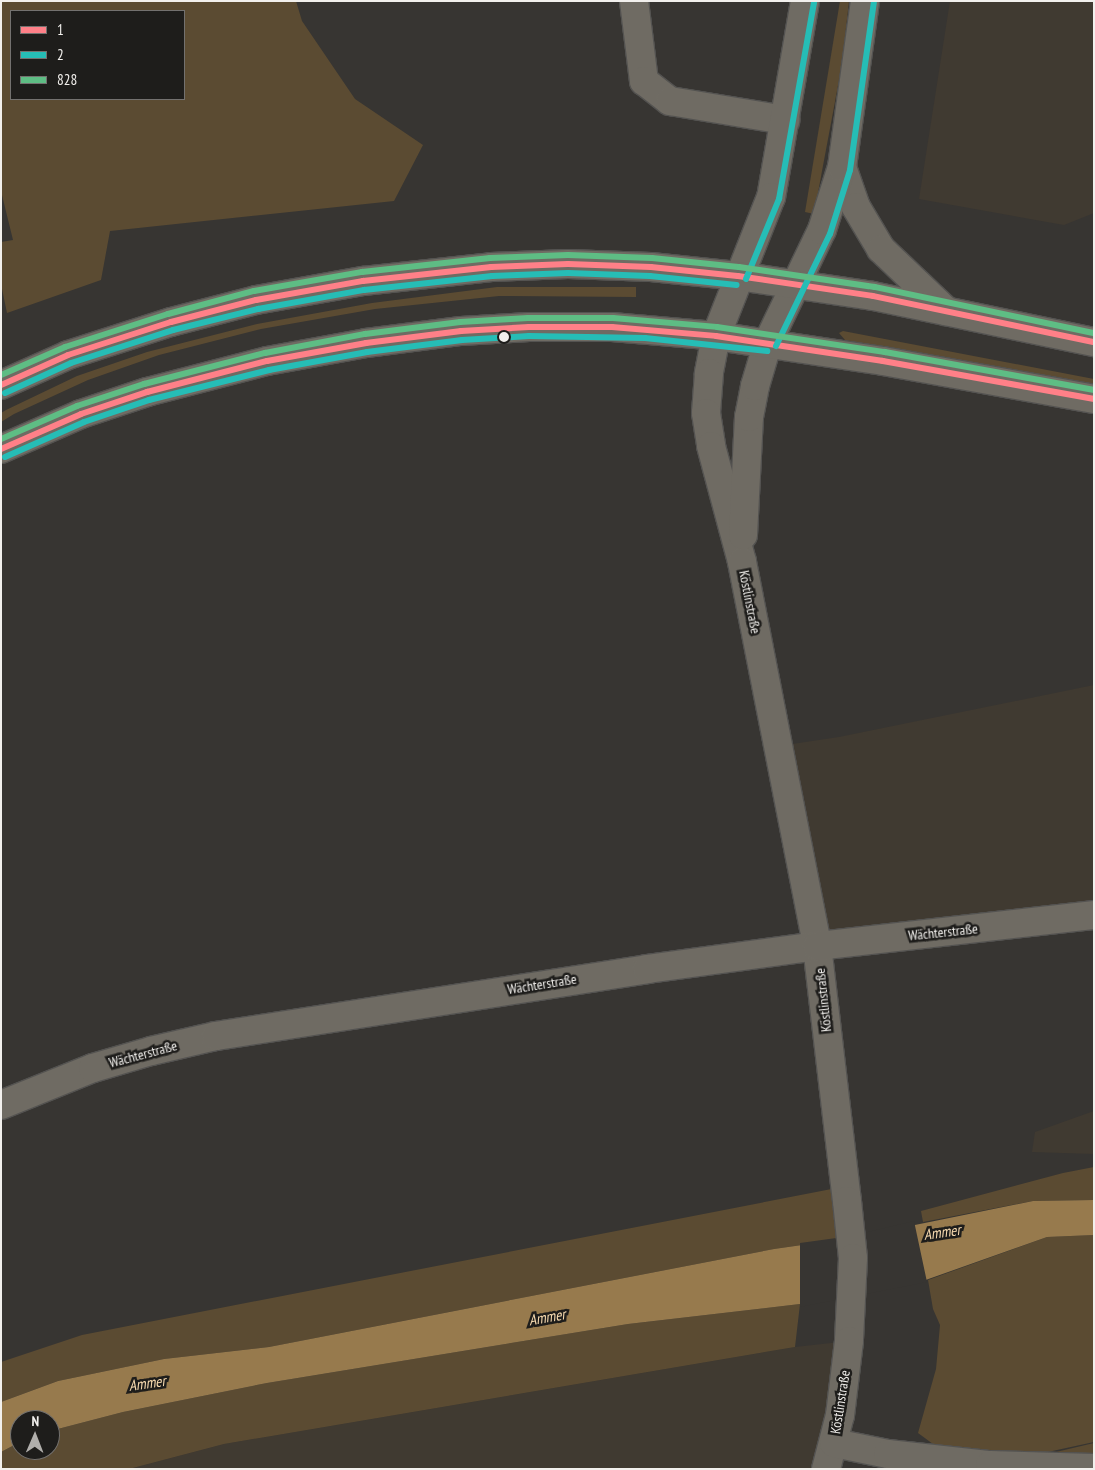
<!DOCTYPE html>
<meta charset="utf-8">
<style>
body{margin:0}
#map{position:relative;width:1095px;height:1470px;overflow:hidden;background:#373532;font-family:"PT Sans Narrow",sans-serif}
div>[style]{position:absolute}
[style*='--x']{left:calc(var(--x)*1px);top:calc(var(--y)*1px);width:calc(var(--w)*1px);rotate:calc(var(--a)*1deg)}
.built>*{inset:0;background:#403a31}
.green>*{inset:0;background:#5b4b32}
.water>*{inset:0;background:#977a4d}
.pier>*{inset:0;background:#373532}
.roads{filter:drop-shadow(1px 0 #545351) drop-shadow(-1px 0 #545351) drop-shadow(0 1px #545351) drop-shadow(0 -1px #545351)}
.minor>*{height:28px;margin:-14px;padding:0 14px;transform-origin:14px;border-radius:14px;background:#6f6b63}
.major>*{height:28px;margin:-14px;padding:0 14px;transform-origin:14px;border-radius:14px;background:#6f6b63}
.bus-1>*{height:6px;margin:-3px;padding:0 3px;transform-origin:3px;border-radius:3px;background:#ff8088}
.bus-2>*{height:6px;margin:-3px;padding:0 3px;transform-origin:3px;border-radius:3px;background:#26bdb6}
.bus-3>*{height:6px;margin:-3px;padding:0 3px;transform-origin:3px;border-radius:3px;background:#5ebd84}
.dots>*{width:14px;height:14px;translate:-50% -50%;box-sizing:border-box;border:2px solid #1e1d1b;border-radius:50%}
span{translate:-50% -50%;white-space:nowrap;text-align:center;line-height:1.15;-webkit-text-stroke:5px #1e1d1b;paint-order:stroke}
.street-label{font-size:14px;color:#f2f0ed}
.water-label{font-size:15px;color:#f8dbb0;font-style:italic}
.frame{position:absolute;inset:0;border:2px solid #f2f0ed;pointer-events:none}
.legend{position:absolute;left:10px;top:10px;width:175px;height:90px;box-sizing:border-box;background:#1e1d1b;border:1px solid #73716f;margin:0;padding:6px 9px;list-style:none;font-size:15px;color:#f2f0ed}
.legend li{display:flex;align-items:center;gap:10px;height:25px}
.legend b{width:25px;border:1px solid #73716f}
.north{position:absolute;left:10px;top:1410px;width:50px;height:50px;box-sizing:border-box;background:#1e1d1b;border:1px solid #73716f;border-radius:50%;rotate:1deg;font-size:14px;font-weight:700;line-height:20px;text-align:center;color:#f2f0ed}
.north::after{content:'';display:block;margin:auto;width:18px;height:22px;background:#b1afac;clip-path:polygon(50% 0,100% 100%,50% 72%,0 100%)}
</style>
<div id="map">
<div class="built">
<div style="clip-path:polygon(950px 1px,1094px 1px,1094px 213px,1064px 225px,919px 199px)"></div>
<div style="clip-path:polygon(1094px 685px,1094px 915px,817px 946px,779px 746px,839px 737px)"></div>
<div style="clip-path:polygon(1094px 1111px,1094px 1154px,1032px 1152px,1035px 1132px)"></div>
<div style="clip-path:polygon(849px 1341px,819px 1469px,129px 1469px,224px 1444px,795px 1347px)"></div>
</div>
<div class="green">
<div style="clip-path:polygon(evenodd,1px 1px,296px 1px,302px 21px,355px 99px,423px 145px,394px 201px,110px 231px,101px 280px,7px 313px,1px 284px,1px 242px,13px 240px,1px 191px,1px 1px,11px 11px,184px 11px,184px 99px,11px 99px,11px 11px)"></div>
<div style="clip-path:polygon(840px 1px,849px 1px,842px 64px,814px 214px,805px 212px)"></div>
<div style="clip-path:polygon(497px 287px,636px 287px,636px 297px,499px 296px,375px 309px,261px 329px,159px 355px,88px 380px,14px 414px,1px 422px,1px 413px,6px 410px,77px 376px,147px 352px,257px 324px,372px 303px)"></div>
<div style="clip-path:polygon(843px 331px,1094px 379px,1094px 387px,845px 340px,839px 333px)"></div>
<div style="clip-path:polygon(1094px 1167px,1094px 1200px,1033px 1201px,923px 1222px,921px 1211px,1063px 1173px)"></div>
<div style="clip-path:polygon(847px 1186px,851px 1238px,774px 1249px,269px 1347px,164px 1359px,58px 1381px,1px 1402px,1px 1362px,82px 1335px)"></div>
<div style="clip-path:polygon(1094px 1235px,1094px 1442px,1020px 1458px,971px 1452px,933px 1444px,918px 1433px,936px 1369px,940px 1325px,933px 1309px,928px 1280px,1047px 1237px)"></div>
<div style="clip-path:polygon(800px 1304px,795px 1347px,224px 1444px,129px 1469px,1px 1469px,1px 1452px,20px 1442px,20px 1450px,50px 1450px,50px 1431px,123px 1412px,267px 1383px,628px 1324px)"></div>
<div style="clip-path:polygon(1094px 1443px,1094px 1460px,1022px 1460px)"></div>
</div>
<div class="water">
<div style="clip-path:polygon(1094px 1200px,1094px 1235px,1047px 1237px,920px 1282px,800px 1304px,628px 1324px,267px 1383px,123px 1412px,50px 1431px,50px 1420px,20px 1420px,20px 1442px,1px 1452px,1px 1402px,58px 1381px,164px 1359px,269px 1347px,774px 1249px,851px 1238px,1033px 1201px)"></div>
</div>
<div class="pier">
<div style="clip-path:polygon(914px 1221px,927px 1282px,800px 1307px,800px 1243px,851px 1236px)"></div>
</div>
<div class="roads">
<div class="minor">
<div style="--x:634;--y:1;--w:81;--a:82.9"></div>
<div style="--x:644;--y:81;--w:33;--a:38"></div>
<div style="--x:670;--y:101;--w:117;--a:9.4"></div>
<div style="--x:805;--y:1;--w:199;--a:99.8"></div>
<div style="--x:771;--y:197;--w:149;--a:111.6"></div>
<div style="--x:716;--y:336;--w:38;--a:101"></div>
<div style="--x:709;--y:373;--w:40;--a:94.3"></div>
<div style="--x:706;--y:413;--w:33;--a:81"></div>
<div style="--x:711;--y:446;--w:120;--a:75"></div>
<div style="--x:742;--y:562;--w:391;--a:78.9"></div>
<div style="--x:817;--y:946;--w:257;--a:83.3"></div>
<div style="--x:847;--y:1201;--w:57;--a:84"></div>
<div style="--x:853;--y:1258;--w:83;--a:92.8"></div>
<div style="--x:849;--y:1341;--w:75;--a:96.9"></div>
<div style="--x:840;--y:1415;--w:56;--a:104.5"></div>
<div style="--x:842;--y:167;--w:42;--a:70.7"></div>
<div style="--x:856;--y:207;--w:49;--a:59.2"></div>
<div style="--x:881;--y:249;--w:90;--a:43.6"></div>
<div style="--x:743;--y:535;--w:118;--a:-87.1"></div>
<div style="--x:749;--y:417;--w:32;--a:-79"></div>
<div style="--x:755;--y:386;--w:46;--a:-73.5"></div>
<div style="--x:768;--y:342;--w:124;--a:-64.3"></div>
<div style="--x:822;--y:230;--w:66;--a:-72.4"></div>
<div style="--x:842;--y:167;--w:168;--a:-82.1"></div>
<div style="--x:1;--y:1105;--w:99;--a:-21.9"></div>
<div style="--x:93;--y:1068;--w:60;--a:-16.3"></div>
<div style="--x:151;--y:1051;--w:67;--a:-13"></div>
<div style="--x:216;--y:1036;--w:436;--a:-8.8"></div>
<div style="--x:647;--y:969;--w:172;--a:-7.7"></div>
<div style="--x:817;--y:946;--w:279;--a:-6.4"></div>
<div style="--x:834;--y:1443;--w:55;--a:11.5"></div>
<div style="--x:888;--y:1454;--w:103;--a:6.2"></div>
<div style="--x:990;--y:1465;--w:104;--a:1.7"></div>
</div>
<div class="major">
<div style="--x:1;--y:385;--w:73;--a:-24.1"></div>
<div style="--x:68;--y:355;--w:108;--a:-17.8"></div>
<div style="--x:171;--y:322;--w:88;--a:-14.5"></div>
<div style="--x:256;--y:300;--w:109;--a:-10.1"></div>
<div style="--x:363;--y:281;--w:129;--a:-6.2"></div>
<div style="--x:491;--y:267;--w:77;--a:-2.2"></div>
<div style="--x:568;--y:264;--w:83;--a:2.1"></div>
<div style="--x:651;--y:267;--w:87;--a:5.9"></div>
<div style="--x:738;--y:276;--w:136;--a:8.4"></div>
<div style="--x:873;--y:296;--w:226;--a:11.8"></div>
<div style="--x:1;--y:449;--w:87;--a:-23.6"></div>
<div style="--x:81;--y:414;--w:70;--a:-18.4"></div>
<div style="--x:147;--y:392;--w:124;--a:-14.5"></div>
<div style="--x:267;--y:361;--w:101;--a:-10.3"></div>
<div style="--x:366;--y:343;--w:96;--a:-7.2"></div>
<div style="--x:461;--y:331;--w:68;--a:-3.4"></div>
<div style="--x:529;--y:327;--w:83;--a:0"></div>
<div style="--x:612;--y:327;--w:104;--a:4.9"></div>
<div style="--x:716;--y:336;--w:169;--a:8.5"></div>
<div style="--x:883;--y:361;--w:214;--a:10.2"></div>
</div>
</div>
<div class="bus-1">
<div style="--x:1;--y:385;--w:73;--a:-24.1"></div>
<div style="--x:68;--y:355;--w:108;--a:-17.8"></div>
<div style="--x:171;--y:322;--w:88;--a:-14.5"></div>
<div style="--x:256;--y:300;--w:109;--a:-10.1"></div>
<div style="--x:363;--y:281;--w:129;--a:-6.2"></div>
<div style="--x:491;--y:267;--w:77;--a:-2.2"></div>
<div style="--x:568;--y:264;--w:83;--a:2.1"></div>
<div style="--x:651;--y:267;--w:87;--a:5.9"></div>
<div style="--x:738;--y:276;--w:136;--a:8.4"></div>
<div style="--x:873;--y:296;--w:226;--a:11.8"></div>
<div style="--x:1;--y:449;--w:87;--a:-23.6"></div>
<div style="--x:81;--y:414;--w:70;--a:-18.4"></div>
<div style="--x:147;--y:392;--w:124;--a:-14.5"></div>
<div style="--x:267;--y:361;--w:101;--a:-10.3"></div>
<div style="--x:366;--y:343;--w:96;--a:-7.2"></div>
<div style="--x:461;--y:331;--w:68;--a:-3.4"></div>
<div style="--x:529;--y:327;--w:83;--a:0"></div>
<div style="--x:612;--y:327;--w:104;--a:4.9"></div>
<div style="--x:716;--y:336;--w:169;--a:8.5"></div>
<div style="--x:883;--y:361;--w:214;--a:10.2"></div>
</div>
<div class="bus-2">
<div style="--x:746;--y:279;--w:87;--a:-67.6"></div>
<div style="--x:779;--y:199;--w:200;--a:-79.9"></div>
<div style="--x:776;--y:346;--w:124;--a:-64.3"></div>
<div style="--x:830;--y:234;--w:67;--a:-72.6"></div>
<div style="--x:850;--y:170;--w:170;--a:-81.9"></div>
<div style="--x:5;--y:393;--w:72;--a:-24.4"></div>
<div style="--x:71;--y:363;--w:107;--a:-17.9"></div>
<div style="--x:173;--y:330;--w:88;--a:-13.9"></div>
<div style="--x:258;--y:309;--w:108;--a:-10.2"></div>
<div style="--x:364;--y:290;--w:129;--a:-6.2"></div>
<div style="--x:492;--y:276;--w:76;--a:-2.3"></div>
<div style="--x:568;--y:273;--w:82;--a:2.1"></div>
<div style="--x:650;--y:276;--w:87;--a:5.9"></div>
<div style="--x:5;--y:457;--w:86;--a:-23.9"></div>
<div style="--x:84;--y:422;--w:69;--a:-18.7"></div>
<div style="--x:149;--y:400;--w:124;--a:-14"></div>
<div style="--x:269;--y:370;--w:100;--a:-10.4"></div>
<div style="--x:367;--y:352;--w:96;--a:-7.2"></div>
<div style="--x:462;--y:340;--w:67;--a:-3.4"></div>
<div style="--x:529;--y:336;--w:116;--a:1"></div>
<div style="--x:645;--y:338;--w:123;--a:6.1"></div>
</div>
<div class="bus-3">
<div style="--x:1;--y:375;--w:70;--a:-23.6"></div>
<div style="--x:65;--y:347;--w:108;--a:-17.8"></div>
<div style="--x:168;--y:314;--w:89;--a:-15"></div>
<div style="--x:254;--y:291;--w:110;--a:-10"></div>
<div style="--x:362;--y:272;--w:129;--a:-6.2"></div>
<div style="--x:490;--y:258;--w:78;--a:-2.2"></div>
<div style="--x:568;--y:255;--w:84;--a:2"></div>
<div style="--x:652;--y:258;--w:87;--a:5.9"></div>
<div style="--x:739;--y:267;--w:137;--a:8.4"></div>
<div style="--x:875;--y:287;--w:224;--a:11.9"></div>
<div style="--x:1;--y:439;--w:83;--a:-23.5"></div>
<div style="--x:77;--y:406;--w:71;--a:-18.2"></div>
<div style="--x:144;--y:384;--w:125;--a:-14.4"></div>
<div style="--x:265;--y:353;--w:102;--a:-10.8"></div>
<div style="--x:365;--y:334;--w:96;--a:-7.2"></div>
<div style="--x:460;--y:322;--w:68;--a:-3.4"></div>
<div style="--x:528;--y:318;--w:85;--a:0"></div>
<div style="--x:613;--y:318;--w:104;--a:4.9"></div>
<div style="--x:717;--y:327;--w:170;--a:8.5"></div>
<div style="--x:885;--y:352;--w:212;--a:10.3"></div>
</div>
<div class="dots">
<div style="left:504px;top:337px;background:#f2f0ed"></div>
</div>
<div class="street-label">
<span style="left:750px;top:602px;rotate:79deg">Köstlinstraße</span>
<span style="left:943px;top:932px;rotate:-6deg">Wächterstraße</span>
<span style="left:542px;top:984px;rotate:-9deg">Wächterstraße</span>
<span style="left:823px;top:1000px;rotate:-96deg">Köstlinstraße</span>
<span style="left:143px;top:1054px;rotate:-15deg">Wächterstraße</span>
<span style="left:840px;top:1402px;rotate:-81deg">Köstlinstraße</span>
</div>
<div class="water-label">
<span style="left:942px;top:1232px;rotate:-8deg">Ammer</span>
<span style="left:547px;top:1317px;rotate:-10deg">Ammer</span>
<span style="left:147px;top:1383px;rotate:-8deg">Ammer</span>
</div>
<div class="frame"></div>
<ul class="legend">
<li><b style="height:6px;background:#ff8088"></b>1</li>
<li><b style="height:6px;background:#26bdb6"></b>2</li>
<li><b style="height:6px;background:#5ebd84"></b>828</li>
</ul>
<div class="north">N</div>
</div>
